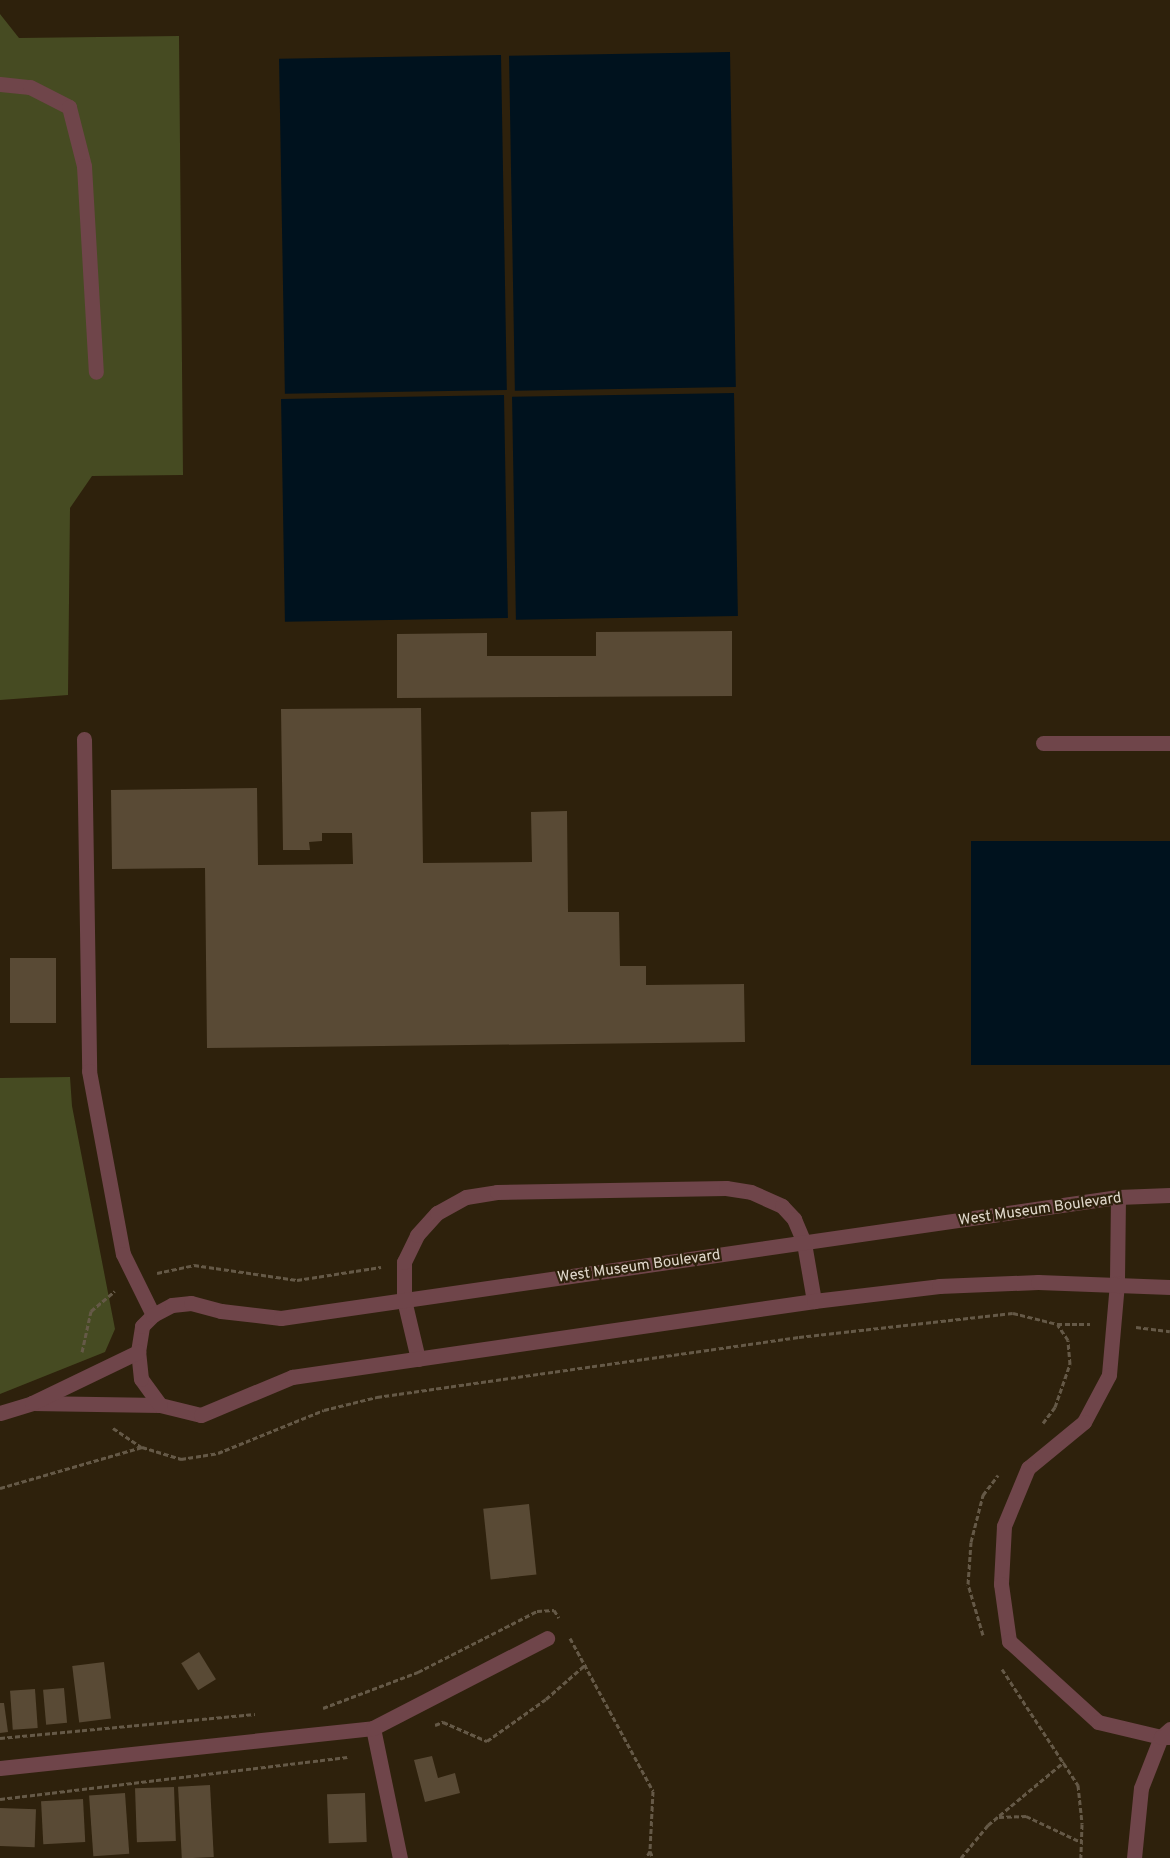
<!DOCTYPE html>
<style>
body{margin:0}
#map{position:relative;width:1170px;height:1858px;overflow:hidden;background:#2e210c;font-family:Overpass,sans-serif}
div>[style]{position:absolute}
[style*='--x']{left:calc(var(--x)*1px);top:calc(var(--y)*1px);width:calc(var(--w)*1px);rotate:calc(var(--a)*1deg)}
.green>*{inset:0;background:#464b22}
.water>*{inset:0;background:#00121e;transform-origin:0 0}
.building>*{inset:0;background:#594a35;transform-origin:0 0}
.path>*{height:3px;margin-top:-1.5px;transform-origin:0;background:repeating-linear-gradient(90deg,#655947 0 5px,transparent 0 7.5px)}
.minor>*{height:15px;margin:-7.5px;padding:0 7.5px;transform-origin:7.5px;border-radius:7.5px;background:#6f454a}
span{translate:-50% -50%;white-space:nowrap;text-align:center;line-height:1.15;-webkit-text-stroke:4.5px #2e210c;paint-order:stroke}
.street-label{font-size:15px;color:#e1d9cc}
</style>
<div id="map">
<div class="green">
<div style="clip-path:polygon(0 14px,19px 38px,179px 36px,183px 475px,92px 476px,70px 508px,68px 695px,0 700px)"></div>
<div style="clip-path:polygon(70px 1077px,72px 1106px,115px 1329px,105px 1352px,0 1394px,0 1078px)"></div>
</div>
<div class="water">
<div style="left:730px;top:52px;width:335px;height:221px;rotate:89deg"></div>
<div style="left:501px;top:55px;width:335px;height:222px;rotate:89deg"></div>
<div style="left:734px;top:393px;width:223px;height:222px;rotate:89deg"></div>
<div style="left:504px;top:395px;width:223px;height:223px;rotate:89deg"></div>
<div style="left:1170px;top:841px;width:224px;height:199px;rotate:90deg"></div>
</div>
<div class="building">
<div style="clip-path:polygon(732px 631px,732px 696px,397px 698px,397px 634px,487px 633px,487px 656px,596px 656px,596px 632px)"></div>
<div style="clip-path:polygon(421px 708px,423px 863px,532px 862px,531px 812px,567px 811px,568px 912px,619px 912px,620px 966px,646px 966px,646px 985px,744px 984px,745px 1042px,207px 1048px,205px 868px,112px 869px,111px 790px,257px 788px,258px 865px,353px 864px,352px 833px,322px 833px,322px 841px,309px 842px,310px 850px,283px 850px,281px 709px)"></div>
<div style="left:10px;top:958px;width:46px;height:65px"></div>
<div style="left:529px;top:1504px;width:71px;height:46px;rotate:84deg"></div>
<div style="left:199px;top:1652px;width:32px;height:21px;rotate:58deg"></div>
<div style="left:104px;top:1662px;width:57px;height:32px;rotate:83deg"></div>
<div style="left:64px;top:1688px;width:35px;height:21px;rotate:85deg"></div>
<div style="left:35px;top:1689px;width:39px;height:25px;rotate:86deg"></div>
<div style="clip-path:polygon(0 1703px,4px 1703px,8px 1732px,0 1733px)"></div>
<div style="clip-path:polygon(432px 1756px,438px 1778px,455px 1773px,460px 1793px,425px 1802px,414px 1760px)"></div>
<div style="left:210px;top:1785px;width:72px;height:32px;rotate:87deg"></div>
<div style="left:174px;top:1787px;width:54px;height:39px;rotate:88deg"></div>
<div style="left:125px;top:1793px;width:61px;height:36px;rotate:86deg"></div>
<div style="left:365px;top:1793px;width:49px;height:38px;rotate:88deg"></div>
<div style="left:83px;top:1799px;width:43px;height:42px;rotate:87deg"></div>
<div style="left:0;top:1808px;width:36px;height:38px;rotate:2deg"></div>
</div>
<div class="path">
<div style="--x:157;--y:1273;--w:38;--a:-12"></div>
<div style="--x:194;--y:1265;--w:104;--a:8.3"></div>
<div style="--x:297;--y:1280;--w:85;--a:-8.8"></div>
<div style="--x:1136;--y:1327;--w:34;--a:7"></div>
<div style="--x:82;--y:1352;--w:42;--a:-77.6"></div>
<div style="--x:91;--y:1311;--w:31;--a:-40"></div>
<div style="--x:1043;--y:1423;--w:20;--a:-53"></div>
<div style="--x:1055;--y:1407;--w:46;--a:-70.8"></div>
<div style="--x:1070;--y:1364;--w:24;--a:-95"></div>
<div style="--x:1068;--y:1340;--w:18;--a:-124"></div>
<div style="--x:113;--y:1428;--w:34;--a:34"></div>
<div style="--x:0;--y:1488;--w:148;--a:-16.1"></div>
<div style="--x:142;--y:1447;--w:41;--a:17.1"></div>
<div style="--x:181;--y:1459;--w:37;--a:-9"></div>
<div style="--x:218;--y:1453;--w:114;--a:-22.1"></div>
<div style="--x:324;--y:1410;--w:55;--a:-13.8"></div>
<div style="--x:377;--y:1397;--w:426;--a:-8.1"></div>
<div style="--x:799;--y:1337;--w:215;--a:-6.4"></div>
<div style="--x:1013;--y:1313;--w:45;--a:14"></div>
<div style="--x:1057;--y:1324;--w:33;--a:0"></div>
<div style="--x:983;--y:1635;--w:53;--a:-106.4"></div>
<div style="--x:968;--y:1584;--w:42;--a:-85.9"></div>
<div style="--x:971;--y:1542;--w:49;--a:-75.7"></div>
<div style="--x:983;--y:1495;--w:25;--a:-53"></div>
<div style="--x:570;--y:1638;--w:174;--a:61.5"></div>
<div style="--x:653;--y:1791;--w:60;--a:92.9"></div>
<div style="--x:650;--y:1851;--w:8;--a:120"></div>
<div style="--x:1002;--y:1669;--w:139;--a:56.8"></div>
<div style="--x:1078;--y:1785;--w:39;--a:84"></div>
<div style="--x:1082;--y:1824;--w:34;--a:92"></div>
<div style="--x:323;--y:1708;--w:102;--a:-20.8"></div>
<div style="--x:418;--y:1672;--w:134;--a:-27.1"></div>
<div style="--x:537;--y:1611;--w:17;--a:-3"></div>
<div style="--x:554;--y:1610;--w:9;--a:58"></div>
<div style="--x:435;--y:1725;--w:9;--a:-21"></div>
<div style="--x:443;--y:1722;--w:48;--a:23.4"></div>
<div style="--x:487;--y:1741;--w:72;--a:-35.4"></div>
<div style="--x:546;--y:1699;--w:53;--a:-41.2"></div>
<div style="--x:0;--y:1738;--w:256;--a:-5.4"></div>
<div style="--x:0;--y:1799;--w:350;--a:-6.9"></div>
<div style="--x:999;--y:1817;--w:27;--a:-2"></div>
<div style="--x:1026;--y:1816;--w:61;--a:25.3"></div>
<div style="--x:650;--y:1851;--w:8;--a:67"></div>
<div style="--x:961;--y:1858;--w:43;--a:-50.7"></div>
<div style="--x:988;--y:1825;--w:99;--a:-39.7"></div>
</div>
<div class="minor">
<div style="--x:0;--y:84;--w:30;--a:6"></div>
<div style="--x:30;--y:87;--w:44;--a:27.1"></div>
<div style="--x:69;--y:107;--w:61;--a:75.7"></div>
<div style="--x:84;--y:166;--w:206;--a:86.7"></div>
<div style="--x:84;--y:739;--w:332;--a:89.1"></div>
<div style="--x:89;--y:1071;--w:186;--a:79.5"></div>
<div style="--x:123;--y:1254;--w:68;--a:63.8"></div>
<div style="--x:1043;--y:743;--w:127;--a:0"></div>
<div style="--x:1118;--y:1197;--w:86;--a:90.7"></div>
<div style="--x:1117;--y:1283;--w:92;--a:95"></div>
<div style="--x:1109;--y:1375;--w:53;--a:118"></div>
<div style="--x:1084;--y:1422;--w:72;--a:140.6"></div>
<div style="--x:1028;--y:1468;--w:63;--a:112.5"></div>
<div style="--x:1004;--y:1526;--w:58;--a:93"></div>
<div style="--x:1001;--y:1584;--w:58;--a:82"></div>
<div style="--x:1009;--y:1641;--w:120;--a:42.3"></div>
<div style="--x:1098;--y:1722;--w:65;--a:13.4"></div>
<div style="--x:1161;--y:1737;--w:12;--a:-42"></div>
<div style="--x:418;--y:1359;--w:61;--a:-103.3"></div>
<div style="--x:404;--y:1300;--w:38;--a:-90"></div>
<div style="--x:404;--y:1262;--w:30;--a:-64"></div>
<div style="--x:417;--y:1235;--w:30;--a:-48"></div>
<div style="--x:437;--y:1213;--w:33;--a:-29"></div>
<div style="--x:466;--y:1197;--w:31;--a:-9"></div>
<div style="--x:497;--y:1192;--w:229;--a:-1"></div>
<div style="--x:726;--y:1188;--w:25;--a:9"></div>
<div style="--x:751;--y:1192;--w:34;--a:24"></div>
<div style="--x:782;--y:1206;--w:18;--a:47"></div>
<div style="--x:794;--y:1219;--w:26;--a:67"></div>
<div style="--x:804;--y:1243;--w:59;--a:80.2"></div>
<div style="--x:32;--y:1403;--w:128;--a:0.9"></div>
<div style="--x:160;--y:1405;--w:42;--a:13.7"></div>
<div style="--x:201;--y:1415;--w:99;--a:-22.7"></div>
<div style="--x:292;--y:1377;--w:528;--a:-8.28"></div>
<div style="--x:814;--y:1301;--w:126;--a:-6.8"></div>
<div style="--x:939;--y:1286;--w:99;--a:-2.3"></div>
<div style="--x:1038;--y:1282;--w:132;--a:2.2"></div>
<div style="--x:160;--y:1405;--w:32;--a:-126"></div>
<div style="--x:141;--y:1379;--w:27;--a:-96"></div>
<div style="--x:138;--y:1352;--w:26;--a:-81"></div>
<div style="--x:142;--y:1326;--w:16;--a:-45"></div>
<div style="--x:153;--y:1315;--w:21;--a:-28"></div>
<div style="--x:172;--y:1305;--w:19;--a:-6"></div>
<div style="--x:191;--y:1303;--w:31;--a:15"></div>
<div style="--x:221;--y:1311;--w:60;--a:6.7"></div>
<div style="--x:281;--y:1318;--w:846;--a:-8.23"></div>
<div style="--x:1118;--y:1197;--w:52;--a:-2.2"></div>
<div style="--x:0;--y:1413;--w:34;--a:-17"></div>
<div style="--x:32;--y:1403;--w:118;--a:-25.7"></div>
<div style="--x:373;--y:1728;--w:133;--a:78.3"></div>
<div style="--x:0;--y:1768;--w:375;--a:-6.1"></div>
<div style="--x:373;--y:1728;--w:196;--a:-27.3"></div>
<div style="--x:1134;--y:1858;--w:70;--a:-84.3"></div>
<div style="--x:1141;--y:1788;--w:55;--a:-68.6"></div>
<div style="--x:1161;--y:1737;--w:9;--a:0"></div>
</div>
<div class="street-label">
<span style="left:1040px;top:1210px;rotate:-8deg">West Museum Boulevard</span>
<span style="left:639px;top:1267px;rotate:-8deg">West Museum Boulevard</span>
</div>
</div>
